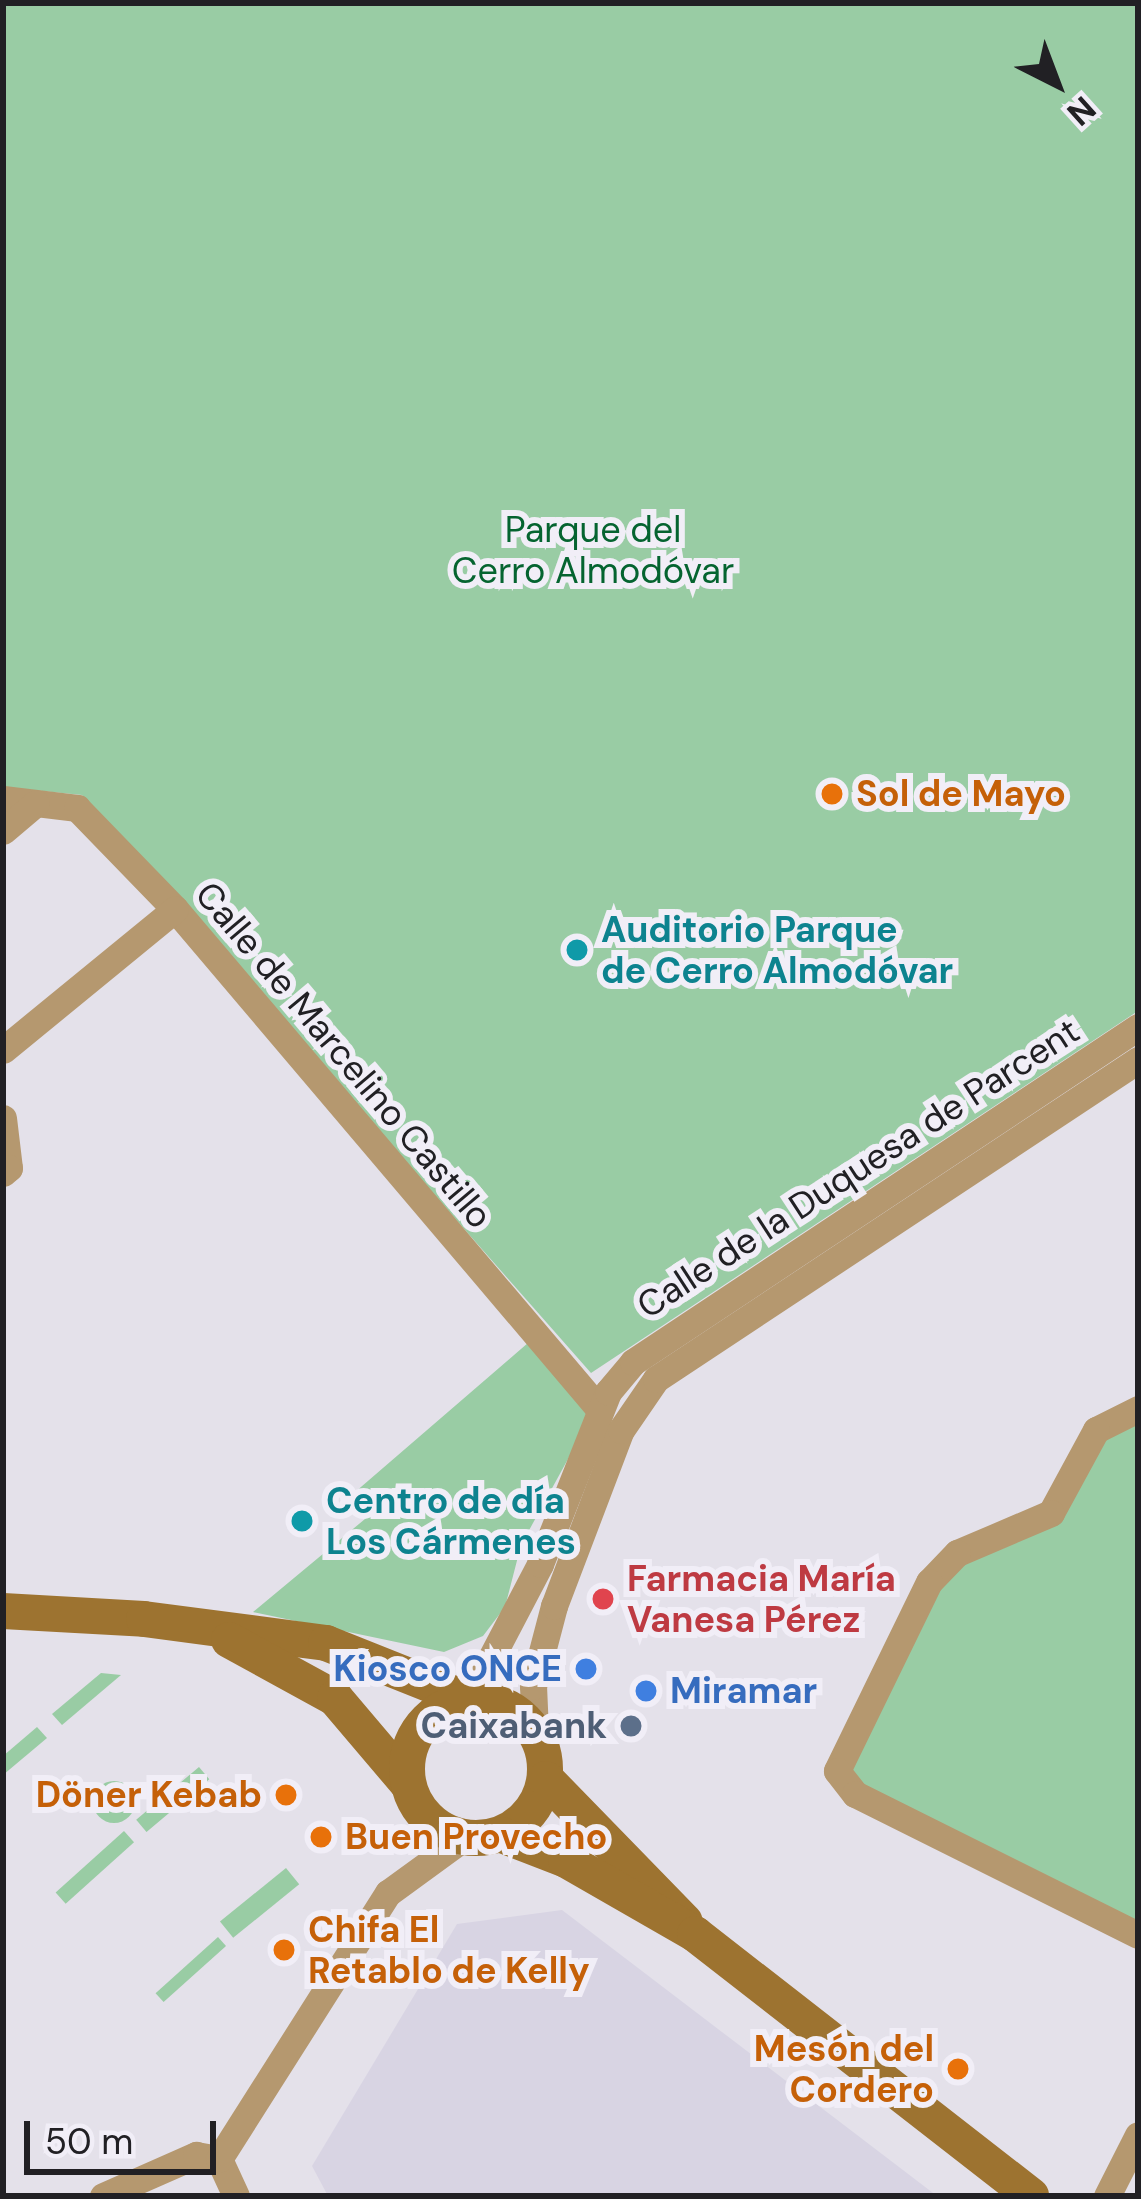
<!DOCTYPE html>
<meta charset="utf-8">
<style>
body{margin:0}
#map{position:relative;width:1141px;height:2199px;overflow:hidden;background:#e4e1ea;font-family:"DM Sans",sans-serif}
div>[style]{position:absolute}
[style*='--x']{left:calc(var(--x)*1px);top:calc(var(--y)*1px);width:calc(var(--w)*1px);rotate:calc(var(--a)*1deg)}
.built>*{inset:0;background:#d8d4e3}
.green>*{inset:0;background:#99cca4;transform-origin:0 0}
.round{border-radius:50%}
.street>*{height:27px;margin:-13.5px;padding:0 13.5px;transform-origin:13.5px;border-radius:13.5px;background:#b5986f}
.secondary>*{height:36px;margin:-18px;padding:0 18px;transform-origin:18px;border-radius:18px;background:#9d7330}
.secondary>.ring{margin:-18px;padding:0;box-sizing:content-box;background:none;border:36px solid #9d7330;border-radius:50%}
.dots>*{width:33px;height:33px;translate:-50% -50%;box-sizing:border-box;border:6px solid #f1eef7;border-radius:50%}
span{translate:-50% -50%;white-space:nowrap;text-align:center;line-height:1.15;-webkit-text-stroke:12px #f1eef7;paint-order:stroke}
.park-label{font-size:36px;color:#056430}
.food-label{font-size:36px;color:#c56008;font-weight:700}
.left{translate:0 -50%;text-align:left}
.right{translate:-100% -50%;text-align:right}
.culture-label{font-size:36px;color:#0d838f;font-weight:700}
.street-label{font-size:36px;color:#212024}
.health-label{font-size:36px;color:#be3a42;font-weight:700}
.shop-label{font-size:36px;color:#366cbe;font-weight:700}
.service-label{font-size:36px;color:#4e5e75;font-weight:700}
.frame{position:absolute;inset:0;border:6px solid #212024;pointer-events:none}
.north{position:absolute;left:997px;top:24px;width:120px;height:120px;-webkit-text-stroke:9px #f1eef7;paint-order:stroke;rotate:138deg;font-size:33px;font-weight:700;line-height:48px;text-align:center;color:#212024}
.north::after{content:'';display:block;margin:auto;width:42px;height:54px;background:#212024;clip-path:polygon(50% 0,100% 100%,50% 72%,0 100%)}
.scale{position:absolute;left:24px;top:2121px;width:192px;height:54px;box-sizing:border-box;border:6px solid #212024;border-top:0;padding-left:15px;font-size:36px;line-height:42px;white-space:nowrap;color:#212024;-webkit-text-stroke:9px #f1eef7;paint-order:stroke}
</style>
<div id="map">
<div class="built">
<div style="clip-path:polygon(562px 1910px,937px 2196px,328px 2196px,312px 2166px,457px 1924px)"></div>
</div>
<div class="green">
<div style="clip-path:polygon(3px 3px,1138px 3px,1138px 1011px,591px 1373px,82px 795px,3px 787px)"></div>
<div style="clip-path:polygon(536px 1336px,597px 1406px,521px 1545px,505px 1607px,483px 1636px,444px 1652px,253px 1612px,371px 1514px,354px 1493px)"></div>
<div style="clip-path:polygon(1138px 1409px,1138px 1935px,855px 1794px,842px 1748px,929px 1582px,1052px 1513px,1084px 1449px)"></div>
<div style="clip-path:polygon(101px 1673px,121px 1675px,62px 1725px,52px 1714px)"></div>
<div style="clip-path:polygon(37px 1727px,47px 1738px,3px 1775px,3px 1756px)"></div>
<div style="left:199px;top:1767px;width:16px;height:82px;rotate:50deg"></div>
<div class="round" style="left:93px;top:1781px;width:42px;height:42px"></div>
<div style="left:124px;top:1831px;width:15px;height:92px;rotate:48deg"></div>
<div style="left:286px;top:1868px;width:21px;height:85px;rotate:51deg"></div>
<div style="left:218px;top:1937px;width:12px;height:84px;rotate:48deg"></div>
</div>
<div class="street">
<div style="--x:3;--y:799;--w:75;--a:6.9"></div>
<div style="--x:77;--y:808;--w:141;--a:45.9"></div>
<div style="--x:175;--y:909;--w:657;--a:49.69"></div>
<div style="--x:3;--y:831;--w:43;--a:-40.3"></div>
<div style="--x:3;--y:1050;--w:222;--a:-39.3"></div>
<div style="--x:3;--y:1118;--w:50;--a:83.2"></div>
<div style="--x:9;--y:1168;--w:8;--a:140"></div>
<div style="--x:1138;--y:1409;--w:47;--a:153.4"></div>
<div style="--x:1096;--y:1430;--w:94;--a:118.5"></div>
<div style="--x:1051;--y:1513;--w:102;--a:156.9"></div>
<div style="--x:957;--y:1553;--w:40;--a:134"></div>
<div style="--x:929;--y:1582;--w:210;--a:116"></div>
<div style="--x:837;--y:1771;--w:29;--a:52"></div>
<div style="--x:855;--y:1794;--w:316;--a:26.5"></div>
<div style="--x:469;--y:1700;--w:153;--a:-62.4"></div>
<div style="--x:540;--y:1564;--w:185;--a:-68.4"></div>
<div style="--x:608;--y:1392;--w:39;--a:-50"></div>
<div style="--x:633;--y:1362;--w:606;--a:-33.56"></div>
<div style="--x:535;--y:1731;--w:45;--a:-92.5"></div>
<div style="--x:533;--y:1686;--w:83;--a:-75.3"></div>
<div style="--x:554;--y:1606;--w:188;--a:-69.2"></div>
<div style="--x:621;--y:1430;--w:62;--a:-55.5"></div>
<div style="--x:656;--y:1379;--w:578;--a:-33.5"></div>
<div style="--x:103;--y:2196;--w:102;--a:-23.8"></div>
<div style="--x:196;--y:2155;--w:23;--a:10"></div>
<div style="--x:236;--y:2196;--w:41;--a:-114.7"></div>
<div style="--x:219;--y:2159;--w:315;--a:-57.6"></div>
<div style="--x:388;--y:1893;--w:92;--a:-36.1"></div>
<div style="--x:1107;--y:2196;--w:68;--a:-63.1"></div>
</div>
<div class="secondary">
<div style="--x:3;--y:1611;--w:141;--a:3.2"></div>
<div style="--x:144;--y:1619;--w:184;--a:7.5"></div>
<div style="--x:326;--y:1643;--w:154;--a:21.7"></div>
<div style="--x:229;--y:1640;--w:121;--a:28.7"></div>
<div style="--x:335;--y:1698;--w:111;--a:49.7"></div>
<div class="ring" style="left:407px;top:1700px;width:102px;height:102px"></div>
<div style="--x:546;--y:1779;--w:199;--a:45.8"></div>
<div style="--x:502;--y:1835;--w:69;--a:21.3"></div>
<div style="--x:566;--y:1860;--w:149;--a:29.8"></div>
<div style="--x:695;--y:1934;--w:426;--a:37.9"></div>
</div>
<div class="dots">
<div style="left:832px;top:794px;background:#e8710a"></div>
<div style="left:577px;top:950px;background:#0f9aa8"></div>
<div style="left:302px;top:1521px;background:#0f9aa8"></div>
<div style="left:603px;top:1599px;background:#e0444e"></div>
<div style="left:586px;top:1669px;background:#3f7fe0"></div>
<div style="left:646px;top:1691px;background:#3f7fe0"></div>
<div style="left:631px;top:1726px;background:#5c6f8a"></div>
<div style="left:286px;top:1795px;background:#e8710a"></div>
<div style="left:321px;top:1837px;background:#e8710a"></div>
<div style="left:284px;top:1950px;background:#e8710a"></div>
<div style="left:958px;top:2069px;background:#e8710a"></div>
</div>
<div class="park-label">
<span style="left:593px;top:550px">Parque del<br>Cerro Almodóvar</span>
</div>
<div class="food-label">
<span class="left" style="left:856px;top:794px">Sol de Mayo</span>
<span class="right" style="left:262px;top:1795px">Döner Kebab</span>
<span class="left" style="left:345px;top:1837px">Buen Provecho</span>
<span class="left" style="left:308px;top:1950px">Chifa El<br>Retablo de Kelly</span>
<span class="right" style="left:934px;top:2069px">Mesón del<br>Cordero</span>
</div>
<div class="culture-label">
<span class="left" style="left:601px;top:950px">Auditorio Parque<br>de Cerro Almodóvar</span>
<span class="left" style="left:326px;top:1521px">Centro de día<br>Los Cármenes</span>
</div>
<div class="street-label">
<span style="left:344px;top:1055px;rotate:50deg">Calle de Marcelino Castillo</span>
<span style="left:858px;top:1168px;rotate:-33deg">Calle de la Duquesa de Parcent</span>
</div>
<div class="health-label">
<span class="left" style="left:627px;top:1599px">Farmacia María<br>Vanesa Pérez</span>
</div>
<div class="shop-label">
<span class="right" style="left:562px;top:1669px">Kiosco ONCE</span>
<span class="left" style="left:670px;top:1691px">Miramar</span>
</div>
<div class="service-label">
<span class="right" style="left:607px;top:1726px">Caixabank</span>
</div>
<div class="frame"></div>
<div class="north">N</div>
<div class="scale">50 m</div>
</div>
